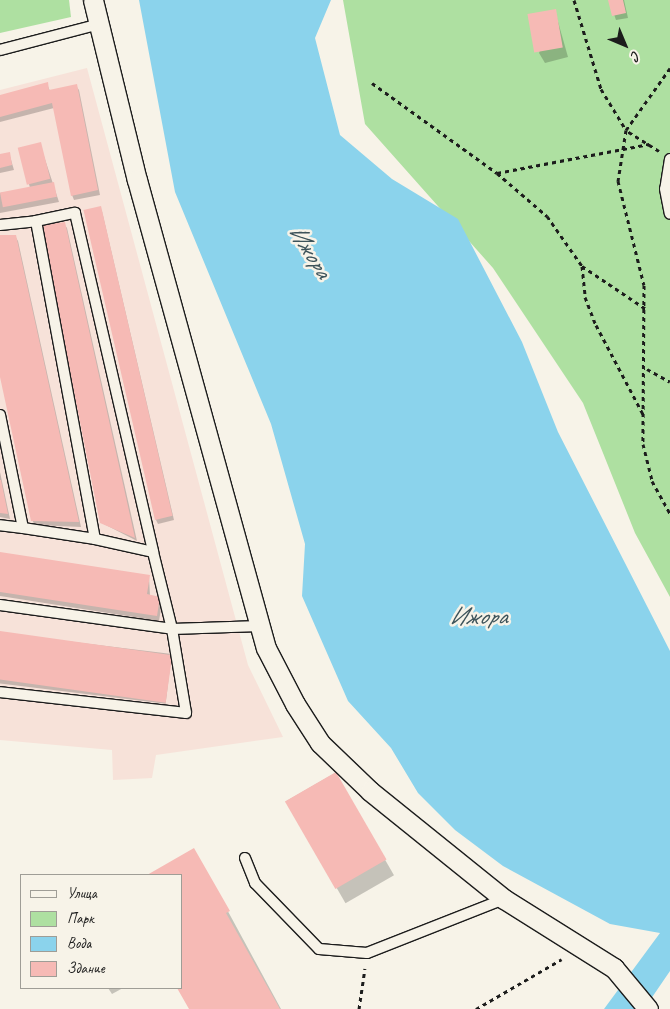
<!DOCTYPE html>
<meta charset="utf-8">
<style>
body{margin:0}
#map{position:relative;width:670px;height:1009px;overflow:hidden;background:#f7f3e8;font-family:Caveat,sans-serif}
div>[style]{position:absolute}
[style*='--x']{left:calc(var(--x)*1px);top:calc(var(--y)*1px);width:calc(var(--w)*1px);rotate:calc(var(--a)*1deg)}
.built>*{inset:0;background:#f7e2d9}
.green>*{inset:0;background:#aee0a1}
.water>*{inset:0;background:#8bd3ec}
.shadow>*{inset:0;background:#0003;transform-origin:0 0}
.building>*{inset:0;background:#f6bab5;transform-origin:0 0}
.path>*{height:3px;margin-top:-1.5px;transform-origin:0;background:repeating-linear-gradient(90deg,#1c1c1c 0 4px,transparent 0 8px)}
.roads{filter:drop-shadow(1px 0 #1c1c1c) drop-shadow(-1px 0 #1c1c1c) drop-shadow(0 1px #1c1c1c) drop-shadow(0 -1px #1c1c1c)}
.lane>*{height:10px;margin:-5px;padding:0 5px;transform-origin:5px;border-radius:5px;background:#f7f3e8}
.street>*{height:19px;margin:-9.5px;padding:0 9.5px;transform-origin:9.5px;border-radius:9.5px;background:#f7f3e8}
span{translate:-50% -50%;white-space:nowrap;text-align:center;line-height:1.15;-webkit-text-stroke:5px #f7f3e8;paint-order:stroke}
.water-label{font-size:25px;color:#3d535a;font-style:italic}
.legend{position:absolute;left:20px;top:874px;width:162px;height:115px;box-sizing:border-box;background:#f7f3e8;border:1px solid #9f9d96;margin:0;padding:6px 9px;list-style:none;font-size:15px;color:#1c1c1c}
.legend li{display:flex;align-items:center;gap:10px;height:25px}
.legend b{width:25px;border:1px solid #9f9d96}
.north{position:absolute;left:600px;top:20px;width:50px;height:50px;-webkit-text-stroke:4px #f7f3e8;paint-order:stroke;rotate:135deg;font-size:14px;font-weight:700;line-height:20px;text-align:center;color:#1c1c1c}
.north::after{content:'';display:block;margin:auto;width:18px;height:22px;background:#1c1c1c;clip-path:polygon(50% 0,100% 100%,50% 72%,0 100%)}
</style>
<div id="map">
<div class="built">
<div style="clip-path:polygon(87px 68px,248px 665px,283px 737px,156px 755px,152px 778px,113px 780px,112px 750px,0 740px,0 90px)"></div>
</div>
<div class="green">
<div style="clip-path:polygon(0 0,69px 0,71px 17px,0 33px)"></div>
<div style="clip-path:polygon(343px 0,670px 0,670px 597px,635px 533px,583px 403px,493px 268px,365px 124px)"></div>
</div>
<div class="water">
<div style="clip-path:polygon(139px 0,331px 0,315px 38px,340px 135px,392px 179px,458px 219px,522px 342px,558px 432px,670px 651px,670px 971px,644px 1009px,604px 1009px,660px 933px,610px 924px,503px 866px,455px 830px,418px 793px,391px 748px,348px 701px,302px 596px,305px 544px,271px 424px,175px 192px)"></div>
</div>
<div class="shadow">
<div style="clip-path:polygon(609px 0,624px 0,628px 18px,616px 20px)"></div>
<div style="clip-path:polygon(555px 11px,568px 57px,545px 63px,539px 53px)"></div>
<div style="clip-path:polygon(47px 84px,50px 91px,76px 86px,79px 90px,100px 195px,74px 200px,72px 195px,54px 108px,0 122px,0 96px)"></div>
<div style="clip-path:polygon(40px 144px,59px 202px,0 213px,0 193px,30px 188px,20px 149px)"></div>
<div style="clip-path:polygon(9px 153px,14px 170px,0 173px,0 155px)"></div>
<div style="clip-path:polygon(101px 207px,174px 520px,158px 524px,156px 520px)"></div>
<div style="clip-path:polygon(64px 224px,67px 228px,137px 541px,102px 523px)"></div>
<div style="clip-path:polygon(15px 236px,18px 241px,81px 527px,35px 525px,32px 520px,0 371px,0 237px)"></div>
<div style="clip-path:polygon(0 472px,10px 519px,0 517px)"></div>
<div style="clip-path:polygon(0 553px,149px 576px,150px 596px,162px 603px,159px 621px,0 596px)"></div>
<div style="left:0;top:633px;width:173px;height:50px;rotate:7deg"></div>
<div style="left:335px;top:773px;width:118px;height:56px;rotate:60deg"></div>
<div style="clip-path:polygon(194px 850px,205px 869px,281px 1009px,190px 1009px,178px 988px,181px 875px,150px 875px)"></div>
<div style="clip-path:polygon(108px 988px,123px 988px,112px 994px)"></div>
</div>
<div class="building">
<div style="clip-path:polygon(608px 0,623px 0,626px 13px,612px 16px)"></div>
<div style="left:556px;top:9px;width:39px;height:29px;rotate:80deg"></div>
<div style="clip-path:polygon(48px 82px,49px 90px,77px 84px,98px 190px,71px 196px,52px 103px,0 117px,0 95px)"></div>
<div style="left:41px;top:142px;width:38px;height:24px;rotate:76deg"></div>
<div style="clip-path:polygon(10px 152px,12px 165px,0 168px,0 154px)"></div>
<div style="left:54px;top:182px;width:15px;height:55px;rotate:79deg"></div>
<div style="left:101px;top:206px;width:318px;height:18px;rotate:77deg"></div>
<div style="clip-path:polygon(65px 222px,135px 538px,100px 523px,41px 225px)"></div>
<div style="clip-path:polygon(0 235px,16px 235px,79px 522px,31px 521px,0 377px)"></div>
<div style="clip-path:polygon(0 480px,1px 480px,8px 514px,0 513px)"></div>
<div style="clip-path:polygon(0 552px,150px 575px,147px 594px,160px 597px,157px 616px,0 592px)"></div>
<div style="left:0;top:631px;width:174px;height:48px;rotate:8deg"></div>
<div style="left:336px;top:772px;width:101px;height:59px;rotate:60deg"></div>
<div style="clip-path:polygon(194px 848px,230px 911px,226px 913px,280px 1009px,189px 1009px,177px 988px,181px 988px,181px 875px,147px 875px)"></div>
</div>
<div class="path">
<div style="--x:574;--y:0;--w:93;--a:73.1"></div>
<div style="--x:601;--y:89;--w:48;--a:58.6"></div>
<div style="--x:626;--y:130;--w:52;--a:98.9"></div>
<div style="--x:618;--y:181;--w:107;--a:76"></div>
<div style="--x:644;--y:285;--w:159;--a:90.4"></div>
<div style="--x:643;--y:444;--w:38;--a:76"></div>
<div style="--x:652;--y:481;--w:38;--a:61"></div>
<div style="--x:372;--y:83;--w:154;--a:35.8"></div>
<div style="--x:497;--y:173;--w:155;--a:-10.8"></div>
<div style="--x:659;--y:151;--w:39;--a:-148"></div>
<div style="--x:626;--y:130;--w:76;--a:-54.6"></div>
<div style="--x:497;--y:173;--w:66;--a:40.7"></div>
<div style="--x:547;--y:216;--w:61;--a:55"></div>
<div style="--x:582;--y:266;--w:77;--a:33.9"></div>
<div style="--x:582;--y:266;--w:31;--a:84"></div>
<div style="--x:585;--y:297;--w:30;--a:69"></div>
<div style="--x:596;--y:325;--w:103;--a:62.2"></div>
<div style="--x:647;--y:369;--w:26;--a:29"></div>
<div style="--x:359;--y:1009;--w:41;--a:-81.7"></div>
<div style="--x:476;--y:1009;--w:99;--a:-30.2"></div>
</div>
<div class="roads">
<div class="lane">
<div style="--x:0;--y:50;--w:99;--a:-14.6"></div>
<div style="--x:670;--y:159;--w:30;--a:99"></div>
<div style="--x:665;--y:189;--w:25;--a:79"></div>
<div style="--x:36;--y:221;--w:40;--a:-12"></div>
<div style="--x:75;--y:213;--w:348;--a:77"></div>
<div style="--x:0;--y:225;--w:36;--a:-6"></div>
<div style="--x:36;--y:221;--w:323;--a:79.5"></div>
<div style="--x:95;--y:539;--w:59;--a:12.6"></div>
<div style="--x:153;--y:552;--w:79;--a:76.1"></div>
<div style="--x:172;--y:629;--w:85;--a:80.5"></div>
<div style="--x:186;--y:713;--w:187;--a:-173.6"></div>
<div style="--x:0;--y:415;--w:115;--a:78.5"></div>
<div style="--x:23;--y:528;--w:23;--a:-173"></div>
<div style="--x:23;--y:528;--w:73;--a:8.7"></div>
<div style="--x:0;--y:605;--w:174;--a:7.9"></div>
<div style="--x:172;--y:629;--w:88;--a:-2"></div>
<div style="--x:245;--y:858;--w:27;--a:68"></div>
<div style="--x:255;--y:883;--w:92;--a:45.9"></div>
<div style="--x:319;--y:949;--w:48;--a:4.8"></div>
<div style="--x:367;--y:953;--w:147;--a:-21.5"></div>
</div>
<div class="street">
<div style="--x:93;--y:0;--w:185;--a:76.3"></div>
<div style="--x:137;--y:180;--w:485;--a:74.6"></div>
<div style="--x:266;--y:648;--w:63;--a:62.6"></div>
<div style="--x:295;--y:704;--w:46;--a:57.3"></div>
<div style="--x:320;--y:743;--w:69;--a:43.8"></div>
<div style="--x:370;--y:791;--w:172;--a:38.9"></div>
<div style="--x:504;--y:899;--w:130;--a:32.1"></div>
<div style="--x:614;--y:968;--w:53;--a:50.3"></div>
</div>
</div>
<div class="water-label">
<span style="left:310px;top:251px;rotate:58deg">Ижора</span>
<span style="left:478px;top:616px">Ижора</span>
</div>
<ul class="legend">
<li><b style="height:6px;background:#f7f3e8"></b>Улица</li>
<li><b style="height:14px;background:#aee0a1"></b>Парк</li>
<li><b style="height:14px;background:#8bd3ec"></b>Вода</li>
<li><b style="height:14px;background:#f6bab5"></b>Здание</li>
</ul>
<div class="north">С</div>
</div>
